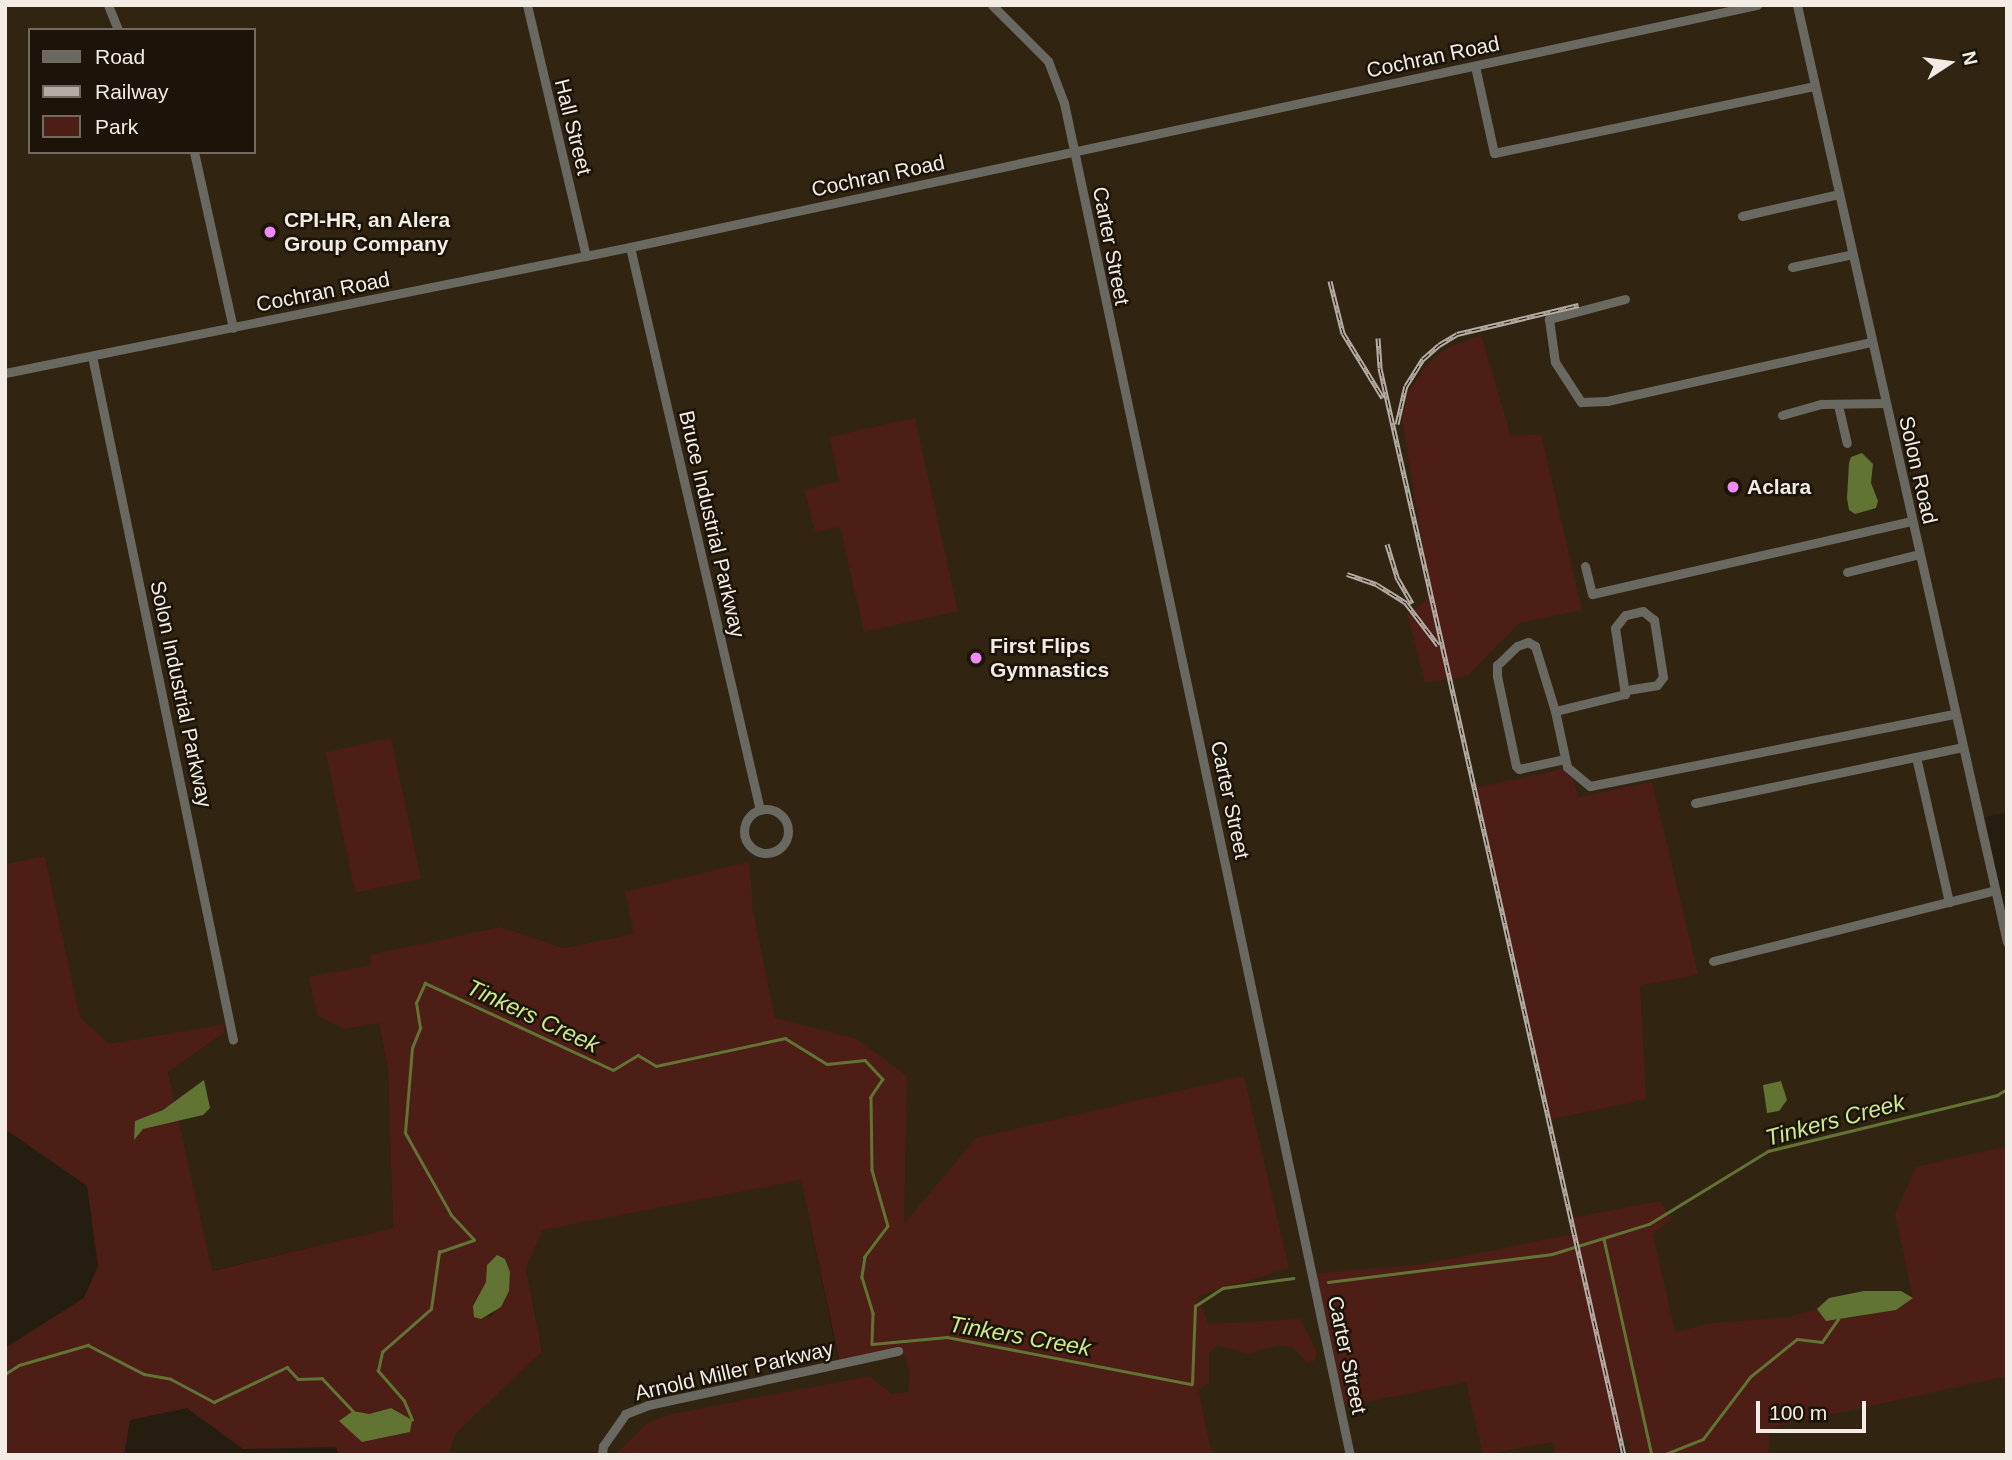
<!DOCTYPE html>
<style>
body{margin:0}
#map{position:relative;width:2012px;height:1460px;overflow:hidden;background:#261d11;font-family:Arial,sans-serif}
div>[style]{position:absolute}
[style*='--x']{left:calc(var(--x)*1px);top:calc(var(--y)*1px);width:calc(var(--w)*1px);rotate:calc(var(--a)*1deg)}
.built>*{inset:0;background:#312512}
.green>*{inset:0;background:#4d1e15;transform-origin:0 0}
.water>*{inset:0;background:#627433}
.stream>*{height:2.5px;margin:-1.25px;padding:0 1.25px;transform-origin:1.25px;border-radius:1.25px;background:#627433}
.minor>*{height:9px;margin:-4.5px;padding:0 4.5px;transform-origin:4.5px;border-radius:4.5px;background:#696861}
.minor>.ring{margin:-4.5px;padding:0;box-sizing:content-box;background:none;border:9px solid #696861;border-radius:50%}
.rail>*{height:5px;margin-top:-2.5px;transform-origin:0;background:repeating-linear-gradient(90deg,#1c1408 0 8px,#b4ada4 0 16px);box-sizing:border-box;border-block:2px solid #b4ada4}
.dots>*{width:19px;height:19px;translate:-50% -50%;box-sizing:border-box;border:4px solid #1c1408;border-radius:50%}
span{translate:-50% -50%;white-space:nowrap;text-align:center;line-height:1.15;-webkit-text-stroke:5px #1c1408;paint-order:stroke}
.street-label{font-size:21px;color:#f2ece4}
.poi-label{font-size:21px;color:#f2ece4;font-weight:700}
.left{translate:0 -50%;text-align:left}
.water-label{font-size:23px;color:#ceea8c;font-style:italic}
.frame{position:absolute;inset:0;border:7px solid #f2ece4;pointer-events:none}
.legend{position:absolute;left:28px;top:28px;width:228px;height:126px;box-sizing:border-box;background:#1c1408;border:2px solid #726a60;margin:0;padding:9px 12px;list-style:none;font-size:21px;color:#f2ece4}
.legend li{display:flex;align-items:center;gap:14px;height:35px}
.legend b{width:35px;border:2px solid #726a60}
.north{position:absolute;left:1914px;top:28px;width:70px;height:70px;-webkit-text-stroke:5px #1c1408;paint-order:stroke;rotate:77deg;font-size:19px;font-weight:700;line-height:28px;text-align:center;color:#f2ece4}
.north::after{content:'';display:block;margin:auto;width:24px;height:32px;background:#f2ece4;clip-path:polygon(50% 0,100% 100%,50% 72%,0 100%)}
.scale{position:absolute;left:1756px;top:1401px;width:110px;height:32px;box-sizing:border-box;border:4px solid #f2ece4;border-top:0;padding-left:9px;font-size:21px;line-height:24px;white-space:nowrap;color:#f2ece4;-webkit-text-stroke:5px #1c1408;paint-order:stroke}
</style>
<div id="map">
<div class="built">
<div style="clip-path:polygon(evenodd,5px 5px,2007px 5px,2007px 812px,1979px 819px,2007px 942px,2007px 1455px,448px 1455px,456px 1433px,542px 1352px,526px 1268px,543px 1230px,801px 1179px,839px 1364px,855px 1038px,775px 1019px,752px 911px,564px 948px,501px 927px,379px 1023px,388px 1070px,393px 1228px,211px 1271px,168px 1072px,224px 1033px,225px 1025px,109px 1045px,80px 1018px,45px 856px,5px 864px,5px 5px,30px 30px,254px 30px,254px 152px,30px 152px,30px 30px)"></div>
</div>
<div class="green">
<div style="clip-path:polygon(1481px 335px,1511px 436px,1541px 434px,1582px 610px,1519px 623px,1467px 676px,1425px 683px,1408px 615px,1431px 595px,1402px 420px,1408px 392px,1428px 363px,1445px 349px)"></div>
<div style="clip-path:polygon(915px 418px,958px 611px,864px 632px,840px 527px,815px 532px,805px 490px,839px 481px,830px 437px)"></div>
<div style="left:391px;top:738px;width:144px;height:67px;rotate:78deg"></div>
<div style="clip-path:polygon(1562px 769px,1573px 778px,1578px 797px,1652px 782px,1698px 974px,1640px 986px,1646px 1099px,1549px 1120px,1475px 788px)"></div>
<div style="clip-path:polygon(evenodd,45px 856px,80px 1017px,109px 1044px,225px 1024px,224px 1033px,168px 1072px,212px 1271px,393px 1228px,388px 1070px,379px 1023px,344px 1029px,317px 1015px,309px 977px,371px 965px,370px 955px,501px 927px,564px 948px,634px 934px,625px 892px,749px 862px,753px 911px,775px 1018px,855px 1038px,907px 1076px,904px 1224px,976px 1138px,1244px 1076px,1289px 1268px,1198px 1296px,1208px 1324px,1300px 1319px,1317px 1352px,1314px 1361px,1306px 1362px,1292px 1347px,1278px 1345px,1248px 1354px,1217px 1345px,1209px 1354px,1209px 1383px,1198px 1389px,1212px 1455px,615px 1455px,647px 1423px,667px 1415px,870px 1376px,891px 1394px,908px 1392px,910px 1373px,903px 1349px,840px 1364px,801px 1180px,543px 1230px,526px 1268px,542px 1352px,456px 1433px,448px 1455px,339px 1455px,336px 1447px,243px 1449px,187px 1408px,130px 1420px,124px 1455px,5px 1455px,5px 1348px,84px 1298px,98px 1266px,87px 1186px,5px 1129px,5px 864px,45px 856px,486px 1282px,509px 1291px,490px 1317px,473px 1306px,486px 1282px,45px 856px,391px 1408px,410px 1432px,362px 1442px,353px 1411px,369px 1414px,391px 1408px)"></div>
<div style="clip-path:polygon(2007px 1146px,2007px 1376px,1770px 1428px,1768px 1455px,1630px 1455px,1628px 1442px,1616px 1435px,1618px 1455px,1556px 1455px,1553px 1442px,1483px 1455px,1466px 1382px,1340px 1407px,1312px 1274px,1425px 1264px,1574px 1234px,1571px 1218px,1660px 1201px,1672px 1219px,1653px 1234px,1675px 1332px,1714px 1323px,1789px 1317px,1817px 1309px,1827px 1321px,1895px 1310px,1913px 1298px,1895px 1214px,1916px 1167px)"></div>
</div>
<div class="water">
<div style="clip-path:polygon(1862px 453px,1873px 464px,1871px 483px,1878px 501px,1876px 508px,1855px 514px,1849px 510px,1847px 498px,1849px 463px,1851px 457px)"></div>
<div style="clip-path:polygon(204px 1080px,210px 1108px,203px 1115px,143px 1129px,134px 1140px,135px 1121px,163px 1110px)"></div>
<div style="clip-path:polygon(1781px 1081px,1787px 1100px,1779px 1111px,1767px 1113px,1763px 1085px)"></div>
<div style="clip-path:polygon(497px 1255px,505px 1259px,510px 1272px,509px 1291px,501px 1307px,481px 1319px,474px 1317px,473px 1306px,486px 1282px,487px 1265px)"></div>
<div style="clip-path:polygon(1864px 1291px,1901px 1291px,1913px 1298px,1896px 1310px,1826px 1321px,1817px 1309px,1829px 1298px)"></div>
<div style="clip-path:polygon(391px 1408px,412px 1420px,410px 1432px,362px 1442px,339px 1421px,353px 1411px,369px 1414px)"></div>
</div>
<div class="stream">
<div style="--x:1604;--y:1239;--w:221;--a:77.5"></div>
<div style="--x:1328;--y:1282;--w:226;--a:-7.1"></div>
<div style="--x:1552;--y:1254;--w:102;--a:-17.2"></div>
<div style="--x:1649;--y:1224;--w:140;--a:-31.5"></div>
<div style="--x:1768;--y:1151;--w:236;--a:-13.7"></div>
<div style="--x:1997;--y:1095;--w:12;--a:-31"></div>
<div style="--x:5;--y:1374;--w:17;--a:-33"></div>
<div style="--x:19;--y:1365;--w:72;--a:-16.2"></div>
<div style="--x:88;--y:1345;--w:63;--a:27.4"></div>
<div style="--x:144;--y:1374;--w:27;--a:10"></div>
<div style="--x:171;--y:1379;--w:49;--a:28.1"></div>
<div style="--x:214;--y:1402;--w:81;--a:-25.6"></div>
<div style="--x:287;--y:1367;--w:16;--a:47"></div>
<div style="--x:298;--y:1379;--w:24;--a:-2"></div>
<div style="--x:322;--y:1378;--w:45;--a:46.8"></div>
<div style="--x:412;--y:1420;--w:21;--a:-113"></div>
<div style="--x:404;--y:1401;--w:40;--a:-131"></div>
<div style="--x:378;--y:1371;--w:19;--a:-78"></div>
<div style="--x:382;--y:1352;--w:65;--a:-41.3"></div>
<div style="--x:431;--y:1309;--w:58;--a:-82"></div>
<div style="--x:439;--y:1252;--w:37;--a:-19"></div>
<div style="--x:474;--y:1240;--w:34;--a:-133"></div>
<div style="--x:451;--y:1215;--w:94;--a:-119.3"></div>
<div style="--x:405;--y:1133;--w:85;--a:-85.3"></div>
<div style="--x:412;--y:1048;--w:22;--a:-68"></div>
<div style="--x:420;--y:1028;--w:25;--a:-99"></div>
<div style="--x:416;--y:1003;--w:22;--a:-66"></div>
<div style="--x:425;--y:983;--w:207;--a:24.8"></div>
<div style="--x:613;--y:1070;--w:29;--a:-31"></div>
<div style="--x:638;--y:1055;--w:21;--a:31"></div>
<div style="--x:656;--y:1066;--w:132;--a:-12.2"></div>
<div style="--x:785;--y:1038;--w:49;--a:31.8"></div>
<div style="--x:827;--y:1064;--w:38;--a:-6"></div>
<div style="--x:865;--y:1060;--w:26;--a:47"></div>
<div style="--x:883;--y:1079;--w:22;--a:124"></div>
<div style="--x:871;--y:1097;--w:73;--a:89.2"></div>
<div style="--x:872;--y:1170;--w:58;--a:74.1"></div>
<div style="--x:888;--y:1226;--w:39;--a:127"></div>
<div style="--x:865;--y:1257;--w:20;--a:99"></div>
<div style="--x:862;--y:1277;--w:38;--a:73"></div>
<div style="--x:873;--y:1313;--w:31;--a:92"></div>
<div style="--x:872;--y:1344;--w:75;--a:-5.3"></div>
<div style="--x:947;--y:1337;--w:249;--a:10.9"></div>
<div style="--x:1192;--y:1384;--w:78;--a:-87.8"></div>
<div style="--x:1195;--y:1306;--w:33;--a:-33"></div>
<div style="--x:1223;--y:1288;--w:71;--a:-8.1"></div>
<div style="--x:1663;--y:1455;--w:43;--a:-21.8"></div>
<div style="--x:1703;--y:1439;--w:78;--a:-52.8"></div>
<div style="--x:1750;--y:1377;--w:60;--a:-39"></div>
<div style="--x:1797;--y:1339;--w:25;--a:7"></div>
<div style="--x:1822;--y:1342;--w:28;--a:-55"></div>
</div>
<div class="minor">
<div style="--x:108;--y:5;--w:27;--a:68"></div>
<div style="--x:527;--y:5;--w:258;--a:76.8"></div>
<div style="--x:992;--y:5;--w:79;--a:45"></div>
<div style="--x:1048;--y:61;--w:45;--a:69.1"></div>
<div style="--x:1064;--y:103;--w:1382;--a:78.06"></div>
<div style="--x:1797;--y:5;--w:960;--a:77.37"></div>
<div style="--x:1475;--y:66;--w:89;--a:77.7"></div>
<div style="--x:1494;--y:153;--w:328;--a:-11.8"></div>
<div style="--x:194;--y:152;--w:180;--a:77.5"></div>
<div style="--x:1742;--y:216;--w:99;--a:-12.8"></div>
<div style="--x:630;--y:247;--w:578;--a:77"></div>
<div style="--x:1792;--y:267;--w:62;--a:-12"></div>
<div style="--x:1625;--y:299;--w:79;--a:165.3"></div>
<div style="--x:1549;--y:319;--w:43;--a:82.1"></div>
<div style="--x:1555;--y:362;--w:48;--a:57"></div>
<div style="--x:1581;--y:402;--w:26;--a:-2"></div>
<div style="--x:1607;--y:401;--w:271;--a:-12.6"></div>
<div style="--x:92;--y:356;--w:698;--a:78.35"></div>
<div style="--x:5;--y:373;--w:638;--a:-11.4"></div>
<div style="--x:630;--y:247;--w:1153;--a:-12.12"></div>
<div style="--x:1838;--y:405;--w:39;--a:77"></div>
<div style="--x:1782;--y:415;--w:41;--a:-15.8"></div>
<div style="--x:1821;--y:404;--w:64;--a:-0.9"></div>
<div style="--x:1585;--y:566;--w:29;--a:76"></div>
<div style="--x:1592;--y:594;--w:328;--a:-12.9"></div>
<div style="--x:1847;--y:572;--w:74;--a:-14"></div>
<div style="--x:1627;--y:690;--w:30;--a:-9"></div>
<div style="--x:1657;--y:685;--w:10;--a:-53"></div>
<div style="--x:1663;--y:677;--w:58;--a:-99"></div>
<div style="--x:1654;--y:620;--w:14;--a:-141"></div>
<div style="--x:1643;--y:611;--w:18;--a:167"></div>
<div style="--x:1625;--y:615;--w:16;--a:128"></div>
<div style="--x:1615;--y:628;--w:67;--a:81.4"></div>
<div style="--x:1625;--y:694;--w:72;--a:166.3"></div>
<div style="--x:1555;--y:711;--w:57;--a:77.9"></div>
<div style="--x:1567;--y:767;--w:30;--a:40"></div>
<div style="--x:1590;--y:786;--w:372;--a:-11.2"></div>
<div style="--x:1555;--y:711;--w:68;--a:-107.1"></div>
<div style="--x:1535;--y:646;--w:8;--a:-150"></div>
<div style="--x:1528;--y:642;--w:12;--a:160"></div>
<div style="--x:1517;--y:646;--w:28;--a:136"></div>
<div style="--x:1497;--y:665;--w:11;--a:90"></div>
<div style="--x:1497;--y:676;--w:92;--a:78.1"></div>
<div style="--x:1516;--y:766;--w:4;--a:45"></div>
<div style="--x:1519;--y:769;--w:47;--a:-12.3"></div>
<div style="--x:1916;--y:757;--w:149;--a:77.2"></div>
<div style="--x:1695;--y:803;--w:273;--a:-11.8"></div>
<div class="ring" style="left:744px;top:809px;width:35px;height:35px"></div>
<div style="--x:1713;--y:961;--w:291;--a:-14.1"></div>
<div style="--x:602;--y:1455;--w:9;--a:-84"></div>
<div style="--x:603;--y:1446;--w:39;--a:-55"></div>
<div style="--x:625;--y:1414;--w:25;--a:-21"></div>
<div style="--x:648;--y:1405;--w:256;--a:-12.2"></div>
</div>
<div class="rail">
<div style="--x:1330;--y:281;--w:54;--a:76"></div>
<div style="--x:1343;--y:333;--w:76;--a:58.4"></div>
<div style="--x:1378;--y:338;--w:30;--a:86"></div>
<div style="--x:1380;--y:368;--w:1114;--a:77.35"></div>
<div style="--x:1397;--y:424;--w:39;--a:-77"></div>
<div style="--x:1406;--y:386;--w:32;--a:-58"></div>
<div style="--x:1423;--y:359;--w:21;--a:-41"></div>
<div style="--x:1439;--y:345;--w:21;--a:-31"></div>
<div style="--x:1457;--y:334;--w:125;--a:-13.4"></div>
<div style="--x:1387;--y:544;--w:37;--a:73"></div>
<div style="--x:1398;--y:579;--w:28;--a:60"></div>
<div style="--x:1347;--y:574;--w:31;--a:19"></div>
<div style="--x:1376;--y:584;--w:36;--a:32"></div>
<div style="--x:1406;--y:603;--w:53;--a:52.7"></div>
</div>
<div class="dots">
<div style="left:270px;top:232px;background:#ef8bf6"></div>
<div style="left:1733px;top:487px;background:#ef8bf6"></div>
<div style="left:976px;top:658px;background:#ef8bf6"></div>
</div>
<div class="street-label">
<span style="left:1433px;top:57px;rotate:-12deg">Cochran Road</span>
<span style="left:573px;top:127px;rotate:76deg">Hall Street</span>
<span style="left:878px;top:176px;rotate:-12deg">Cochran Road</span>
<span style="left:1111px;top:246px;rotate:79deg">Carter Street</span>
<span style="left:323px;top:292px;rotate:-11deg">Cochran Road</span>
<span style="left:1918px;top:470px;rotate:77deg">Solon Road</span>
<span style="left:712px;top:524px;rotate:77deg">Bruce Industrial Parkway</span>
<span style="left:181px;top:694px;rotate:78deg">Solon Industrial Parkway</span>
<span style="left:1230px;top:800px;rotate:78deg">Carter Street</span>
<span style="left:1347px;top:1355px;rotate:78deg">Carter Street</span>
<span style="left:734px;top:1371px;rotate:-13deg">Arnold Miller Parkway</span>
</div>
<div class="poi-label">
<span class="left" style="left:284px;top:232px">CPI-HR, an Alera<br>Group Company</span>
<span class="left" style="left:1747px;top:487px">Aclara</span>
<span class="left" style="left:990px;top:658px">First Flips<br>Gymnastics</span>
</div>
<div class="water-label">
<span style="left:533px;top:1016px;rotate:25deg">Tinkers Creek</span>
<span style="left:1835px;top:1120px;rotate:-15deg">Tinkers Creek</span>
<span style="left:1020px;top:1336px;rotate:10deg">Tinkers Creek</span>
</div>
<div class="frame"></div>
<ul class="legend">
<li><b style="height:9px;background:#696861"></b>Road</li>
<li><b style="height:9px;background:#b4ada4"></b>Railway</li>
<li><b style="height:19px;background:#4d1e15"></b>Park</li>
</ul>
<div class="north">N</div>
<div class="scale">100 m</div>
</div>
